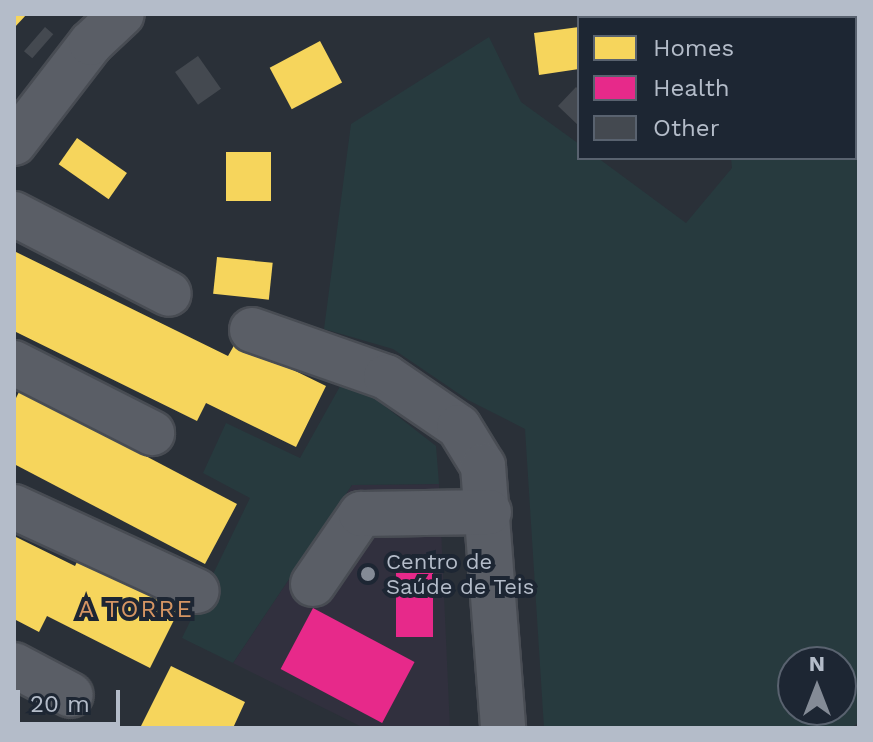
<!DOCTYPE html>
<meta charset="utf-8">
<style>
body{margin:0}
#map{position:relative;width:873px;height:742px;overflow:hidden;background:#2a3038;font-family:"Work Sans",sans-serif}
div>[style]{position:absolute}
[style*='--x']{left:calc(var(--x)*1px);top:calc(var(--y)*1px);width:calc(var(--w)*1px);rotate:calc(var(--a)*1deg)}
.medical>*{inset:0;background:#31303e}
.green>*{inset:0;background:#273a3e}
.homes>*{inset:0;background:#f6d55c;transform-origin:0 0}
.health>*{inset:0;background:#e7298a;transform-origin:0 0}
.building>*{inset:0;background:#444950;transform-origin:0 0}
.roads{filter:drop-shadow(2px 0 #484c53) drop-shadow(-2px 0 #484c53) drop-shadow(0 2px #484c53) drop-shadow(0 -2px #484c53)}
.minor>*{height:44px;margin:-22px;padding:0 22px;transform-origin:22px;border-radius:22px;background:#5a5e66}
.dots>*{width:22px;height:22px;translate:-50% -50%;box-sizing:border-box;border:4px solid #1d2633;border-radius:50%}
span{translate:-50% -50%;white-space:nowrap;text-align:center;line-height:1.15;-webkit-text-stroke:8px #1d2633;paint-order:stroke}
.poi-label{font-size:22px;color:#b4bcc9}
.left{translate:0 -50%;text-align:left}
.neighbourhood-label{font-size:24px;color:#d59563;letter-spacing:2px}
.frame{position:absolute;inset:0;border:16px solid #b4bcc9;pointer-events:none}
.legend{position:absolute;left:577px;top:16px;width:280px;height:144px;box-sizing:border-box;background:#1d2633;border:2px solid #59626f;margin:0;padding:10px 14px;list-style:none;font-size:24px;color:#b4bcc9}
.legend li{display:flex;align-items:center;gap:16px;height:40px}
.legend b{width:40px;border:2px solid #59626f}
.north{position:absolute;left:777px;top:646px;width:80px;height:80px;box-sizing:border-box;background:#1d2633;border:2px solid #59626f;border-radius:50%;rotate:0deg;font-size:22px;font-weight:700;line-height:32px;text-align:center;color:#b4bcc9}
.north::after{content:'';display:block;margin:auto;width:28px;height:36px;background:#848b96;clip-path:polygon(50% 0,100% 100%,50% 72%,0 100%)}
.scale{position:absolute;left:16px;top:690px;width:104px;height:36px;box-sizing:border-box;border:4px solid #b4bcc9;border-top:0;padding-left:10px;font-size:24px;line-height:28px;white-space:nowrap;color:#b4bcc9;-webkit-text-stroke:6px #1d2633;paint-order:stroke}
</style>
<div id="map">
<div class="medical">
<div style="clip-path:polygon(439px 484px,450px 728px,364px 728px,233px 663px,352px 485px)"></div>
</div>
<div class="green">
<div style="clip-path:polygon(evenodd,724px 14px,859px 14px,859px 722px,851px 728px,544px 728px,525px 429px,468px 400px,393px 349px,324px 329px,351px 124px,489px 37px,521px 102px,579px 144px,579px 158px,598px 158px,686px 223px,732px 168px,731px 158px,855px 158px,855px 18px,724px 18px,724px 14px,793px 662px,841px 662px,841px 710px,793px 710px,793px 662px)"></div>
<div style="clip-path:polygon(343px 381px,377px 400px,436px 446px,439px 484px,352px 485px,233px 663px,182px 638px,250px 498px,203px 473px,226px 423px,300px 458px)"></div>
</div>
<div class="homes">
<div style="clip-path:polygon(14px 14px,27px 14px,14px 28px)"></div>
<div style="clip-path:polygon(579px 27px,579px 69px,539px 75px,534px 33px)"></div>
<div style="left:320px;top:41px;width:47px;height:57px;rotate:62deg"></div>
<div style="left:77px;top:138px;width:61px;height:32px;rotate:35deg"></div>
<div style="left:226px;top:152px;width:45px;height:49px"></div>
<div style="clip-path:polygon(14px 251px,228px 356px,236px 342px,326px 386px,296px 447px,206px 403px,197px 421px,14px 331px)"></div>
<div style="left:217px;top:257px;width:56px;height:37px;rotate:6deg"></div>
<div style="clip-path:polygon(20px 390px,237px 504px,205px 564px,14px 464px,14px 402px)"></div>
<div style="clip-path:polygon(14px 536px,75px 566px,84px 548px,185px 598px,150px 668px,47px 616px,39px 632px,14px 619px)"></div>
<div style="clip-path:polygon(171px 666px,245px 702px,233px 728px,140px 728px)"></div>
</div>
<div class="health">
<div style="left:396px;top:573px;width:37px;height:64px"></div>
<div style="left:313px;top:608px;width:115px;height:69px;rotate:28deg"></div>
</div>
<div class="building">
<div style="left:691px;top:14px;width:28px;height:4px"></div>
<div style="left:45px;top:27px;width:11px;height:32px;rotate:41deg"></div>
<div style="left:198px;top:56px;width:40px;height:28px;rotate:55deg"></div>
<div style="clip-path:polygon(576px 87px,579px 90px,579px 126px,558px 106px)"></div>
</div>
<div class="roads">
<div class="minor">
<div style="--x:14;--y:143;--w:126;--a:-52.4"></div>
<div style="--x:91;--y:43;--w:42;--a:-43.1"></div>
<div style="--x:14;--y:214;--w:174;--a:27.3"></div>
<div style="--x:252;--y:330;--w:142;--a:19.3"></div>
<div style="--x:386;--y:377;--w:88;--a:34.4"></div>
<div style="--x:459;--y:427;--w:46;--a:58.4"></div>
<div style="--x:483;--y:466;--w:263;--a:85.6"></div>
<div style="--x:14;--y:363;--w:155;--a:26.9"></div>
<div style="--x:14;--y:507;--w:201;--a:24.7"></div>
<div style="--x:313;--y:584;--w:85;--a:-55.6"></div>
<div style="--x:361;--y:514;--w:128;--a:-0.9"></div>
<div style="--x:14;--y:665;--w:64;--a:27.8"></div>
</div>
</div>
<div class="dots">
<div style="left:368px;top:574px;background:#848b96"></div>
</div>
<div class="poi-label">
<span class="left" style="left:386px;top:574px">Centro de<br>Saúde de Teis</span>
</div>
<div class="neighbourhood-label">
<span style="left:136px;top:610px">A TORRE</span>
</div>
<div class="frame"></div>
<ul class="legend">
<li><b style="height:22px;background:#f6d55c"></b>Homes</li>
<li><b style="height:22px;background:#e7298a"></b>Health</li>
<li><b style="height:22px;background:#444950"></b>Other</li>
</ul>
<div class="north">N</div>
<div class="scale">20 m</div>
</div>
